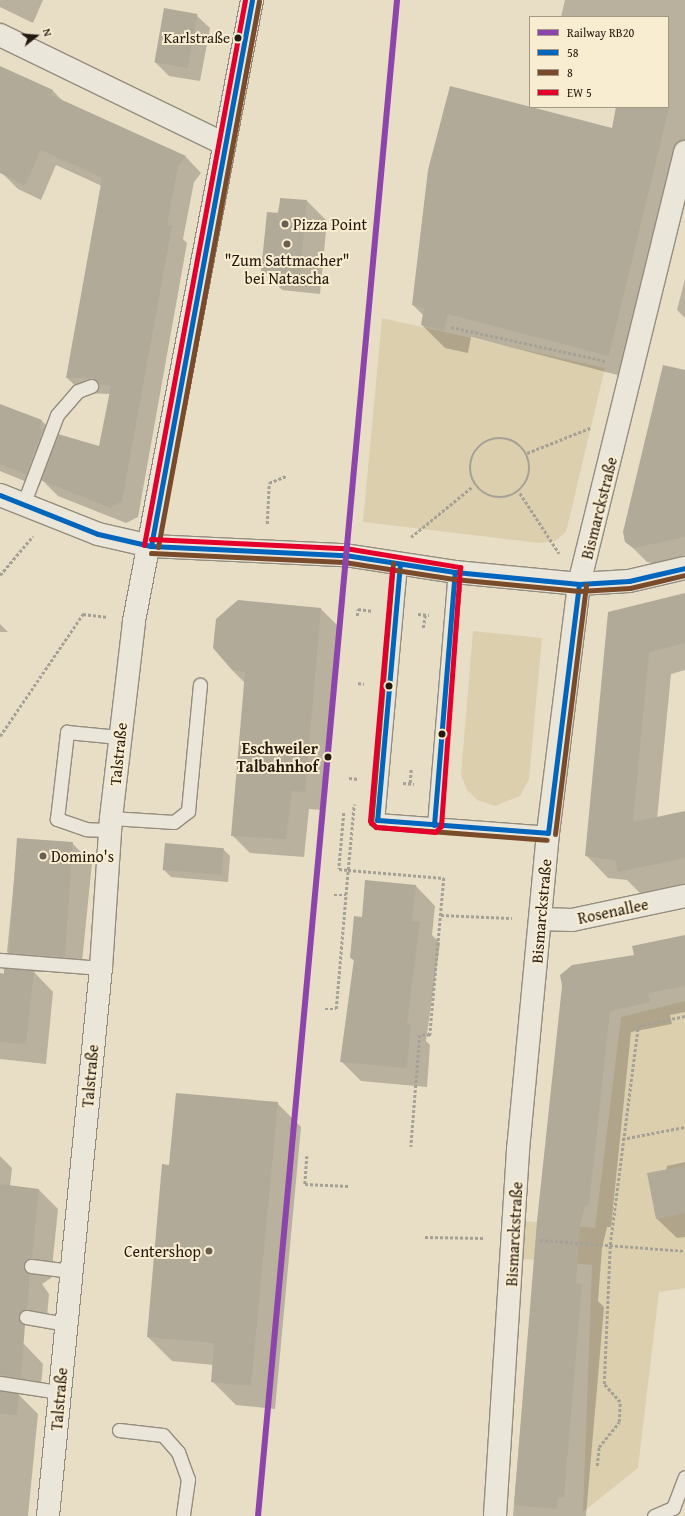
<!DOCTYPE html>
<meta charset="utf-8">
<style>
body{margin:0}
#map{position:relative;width:685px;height:1516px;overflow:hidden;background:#e8dec6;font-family:"Gentium Book Plus",serif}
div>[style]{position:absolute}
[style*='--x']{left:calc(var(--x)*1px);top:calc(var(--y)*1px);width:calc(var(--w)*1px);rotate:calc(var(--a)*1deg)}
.green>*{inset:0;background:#dccfae}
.shadow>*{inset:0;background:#0003}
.building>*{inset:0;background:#b1aa99;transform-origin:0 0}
.path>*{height:2.5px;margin-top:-1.25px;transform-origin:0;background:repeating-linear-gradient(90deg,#a6a196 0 3px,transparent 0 5px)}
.path>.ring{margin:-1.25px;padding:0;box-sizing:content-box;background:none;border:2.5px solid #a6a196;border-radius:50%}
.roads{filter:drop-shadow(1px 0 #948d7e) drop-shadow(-1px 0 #948d7e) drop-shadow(0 1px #948d7e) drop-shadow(0 -1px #948d7e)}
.lane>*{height:13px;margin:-6.5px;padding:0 6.5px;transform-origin:6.5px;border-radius:6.5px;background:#ebe6da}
.street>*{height:22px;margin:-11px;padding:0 11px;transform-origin:11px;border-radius:11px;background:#ebe6da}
.secondary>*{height:22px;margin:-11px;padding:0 11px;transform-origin:11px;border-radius:11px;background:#ebe6da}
.bus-1>*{height:5px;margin:-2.5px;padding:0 2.5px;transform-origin:2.5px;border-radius:2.5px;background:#0065bd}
.bus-2>*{height:5px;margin:-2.5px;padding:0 2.5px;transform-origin:2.5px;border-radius:2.5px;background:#7a4b2a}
.bus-3>*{height:5px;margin:-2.5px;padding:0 2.5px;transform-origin:2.5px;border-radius:2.5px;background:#e4002b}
.rail-1>*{height:6px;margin:-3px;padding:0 3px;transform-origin:3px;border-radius:3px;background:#8e44ad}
.dots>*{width:11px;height:11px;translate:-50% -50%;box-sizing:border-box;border:2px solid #f9edd1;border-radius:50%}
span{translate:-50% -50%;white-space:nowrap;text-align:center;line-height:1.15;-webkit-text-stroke:4px #f9edd1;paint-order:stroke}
.bus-label{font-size:15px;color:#251a10}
.right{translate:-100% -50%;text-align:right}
.poi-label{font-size:16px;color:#251a10}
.left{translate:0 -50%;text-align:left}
.street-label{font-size:16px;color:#251a10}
.stop-label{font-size:16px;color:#251a10;font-weight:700}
.legend{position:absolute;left:529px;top:16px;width:140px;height:92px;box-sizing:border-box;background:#f9edd1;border:1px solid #a49984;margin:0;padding:5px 7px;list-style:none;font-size:12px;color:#251a10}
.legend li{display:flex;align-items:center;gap:8px;height:20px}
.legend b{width:20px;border:1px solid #a49984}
.north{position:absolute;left:16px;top:16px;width:40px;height:40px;-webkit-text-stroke:3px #f9edd1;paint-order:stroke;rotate:73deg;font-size:11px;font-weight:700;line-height:16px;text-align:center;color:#251a10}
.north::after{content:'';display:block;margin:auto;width:14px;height:18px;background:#251a10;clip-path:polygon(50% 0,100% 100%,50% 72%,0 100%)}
</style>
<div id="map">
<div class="green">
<div style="clip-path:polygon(382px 318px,605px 368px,566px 532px,555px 541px,539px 543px,363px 522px)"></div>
<div style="clip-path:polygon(473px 631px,542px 638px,529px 779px,520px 796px,495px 806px,477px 800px,467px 790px,461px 775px)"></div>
<div style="clip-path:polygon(685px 1001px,685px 1288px,659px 1292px,638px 1468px,583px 1512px,592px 1265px,513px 1258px,515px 1220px,595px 1228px,621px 1017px)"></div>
</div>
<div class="shadow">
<div style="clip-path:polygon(0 0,43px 0,33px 23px,0 7px)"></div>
<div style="clip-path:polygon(565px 0,685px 0,685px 165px,633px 379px,471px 337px,468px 353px,445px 348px,422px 325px,423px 315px,413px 305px,655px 140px,627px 107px,668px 107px,668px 17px,561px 17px)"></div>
<div style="clip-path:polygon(196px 15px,210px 28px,200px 81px,169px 76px,155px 62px)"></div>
<div style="clip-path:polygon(0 67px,53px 91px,63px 101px,186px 157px,201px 173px,194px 182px,183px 239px,187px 243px,138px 517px,126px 523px,58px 496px,42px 480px,39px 487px,0 471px,0 405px,42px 421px,55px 434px,52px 440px,56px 444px,100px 447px,110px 394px,83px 393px,67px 378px,102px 186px,56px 165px,41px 200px,18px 189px,2px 173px)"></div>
<div style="clip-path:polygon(281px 199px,307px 201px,327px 221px,320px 294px,282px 290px,263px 270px)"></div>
<div style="clip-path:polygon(685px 279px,685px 318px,677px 310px)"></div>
<div style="clip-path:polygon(685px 371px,685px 557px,656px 564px,647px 562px,630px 545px)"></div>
<div style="clip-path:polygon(685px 594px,685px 670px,671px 674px,657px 819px,685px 813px,685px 885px,641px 894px,627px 880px,608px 878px,586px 855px,609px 613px)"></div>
<div style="clip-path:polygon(321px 609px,339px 627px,322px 810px,309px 809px,304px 857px,250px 853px,232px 835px,245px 683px,232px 670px)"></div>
<div style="clip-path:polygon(0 624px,8px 632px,0 632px)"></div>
<div style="clip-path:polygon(18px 839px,72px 843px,92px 863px,81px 972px,34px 972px,53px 992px,46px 1064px,0 1059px,0 974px,26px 971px,7px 952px)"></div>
<div style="clip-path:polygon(223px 849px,230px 856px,228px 882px,171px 877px,164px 870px)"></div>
<div style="clip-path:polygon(416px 886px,435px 906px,432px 935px,440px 943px,426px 1041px,430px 1045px,427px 1087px,361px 1081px,341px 1061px,355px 962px,351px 958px,363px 918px)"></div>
<div style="clip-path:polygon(685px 936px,685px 1012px,670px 1015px,672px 1024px,631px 1032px,611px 1227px,607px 1227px,602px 1248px,598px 1301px,604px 1307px,586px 1516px,513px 1516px,538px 1221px,563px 986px)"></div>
<div style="clip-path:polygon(277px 1103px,301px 1127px,275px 1409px,236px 1405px,212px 1381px,214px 1365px,172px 1361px,148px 1337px,170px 1166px)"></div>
<div style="clip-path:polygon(0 1156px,12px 1168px,10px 1186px,39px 1190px,58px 1209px,51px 1278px,42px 1284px,49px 1294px,46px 1328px,0 1320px)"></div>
<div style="clip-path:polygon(685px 1162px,685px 1237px,677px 1238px,657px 1219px,667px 1166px)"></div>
<div style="clip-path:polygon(0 1343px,24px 1344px,43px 1364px,40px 1397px,18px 1394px,38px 1414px,28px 1516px,0 1516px)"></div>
</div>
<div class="building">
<div style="left:164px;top:8px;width:34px;height:55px;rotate:10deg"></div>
<div style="clip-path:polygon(0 66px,53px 90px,51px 95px,186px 156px,178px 166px,167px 226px,172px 226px,122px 501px,110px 508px,41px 480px,58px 434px,99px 446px,111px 386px,99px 384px,93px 378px,66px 378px,102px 178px,41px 150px,25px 185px,0 173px)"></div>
<div style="clip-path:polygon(450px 86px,612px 128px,616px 107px,669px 107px,609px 356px,448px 314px,444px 331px,421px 325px,424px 308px,412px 305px,428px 170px)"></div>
<div style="clip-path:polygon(280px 198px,307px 200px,300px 275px,261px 271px,267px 212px,279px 213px)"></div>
<div style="clip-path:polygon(663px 365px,685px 370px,685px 537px,633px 548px,625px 542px,623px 532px)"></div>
<div style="clip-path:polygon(0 404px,42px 420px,39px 428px,43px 429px,26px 474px,0 464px)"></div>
<div style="clip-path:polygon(685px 593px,685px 643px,649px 652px,633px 822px,685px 811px,685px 858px,618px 872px,615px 860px,585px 856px,608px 612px)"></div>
<div style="clip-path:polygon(238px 600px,321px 608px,305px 792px,292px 791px,286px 839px,231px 836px,245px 672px,232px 670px,213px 648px,216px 619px)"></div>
<div style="left:17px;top:838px;width:56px;height:115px;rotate:4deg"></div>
<div style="left:165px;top:843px;width:59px;height:27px;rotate:5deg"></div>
<div style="clip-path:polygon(365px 880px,416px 885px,412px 921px,420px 922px,407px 1024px,411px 1024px,407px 1068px,340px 1062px,354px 959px,350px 958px,354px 916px,362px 917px)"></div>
<div style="clip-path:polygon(685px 935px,685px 986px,648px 993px,650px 1002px,610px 1011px,589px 1205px,585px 1205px,580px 1225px,576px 1283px,582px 1284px,564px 1497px,558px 1497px,557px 1509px,514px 1505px,537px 1221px,562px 986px,560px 975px,572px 965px,634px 955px,632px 946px)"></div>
<div style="clip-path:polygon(4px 968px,34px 971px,26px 1044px,0 1042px,0 973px,4px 974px)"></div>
<div style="clip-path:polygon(176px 1093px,278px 1102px,251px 1386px,211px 1382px,214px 1343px,147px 1337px,162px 1164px,169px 1165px)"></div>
<div style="clip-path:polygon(685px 1166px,685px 1213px,656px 1219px,647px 1173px)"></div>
<div style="clip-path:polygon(0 1184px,39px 1189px,32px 1258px,23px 1265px,30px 1274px,27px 1309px,18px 1316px,25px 1325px,21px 1378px,0 1375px)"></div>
<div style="clip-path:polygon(0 1391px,19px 1394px,17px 1415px,0 1414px)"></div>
</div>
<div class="path">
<div style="--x:451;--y:327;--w:159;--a:12.4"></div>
<div class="ring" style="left:470px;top:438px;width:57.5px;height:57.5px"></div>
<div style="--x:527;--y:453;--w:68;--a:-21.6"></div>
<div style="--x:520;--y:493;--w:72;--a:57"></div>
<div style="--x:267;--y:524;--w:41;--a:-87.2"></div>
<div style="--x:269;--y:483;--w:18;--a:-22"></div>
<div style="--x:411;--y:537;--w:80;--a:-39.4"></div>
<div style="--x:0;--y:575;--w:51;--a:-49.8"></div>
<div style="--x:418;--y:614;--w:11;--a:5"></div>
<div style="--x:357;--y:616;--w:7;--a:-82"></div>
<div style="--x:358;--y:609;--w:15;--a:8"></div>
<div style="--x:423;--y:628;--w:13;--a:-81"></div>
<div style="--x:358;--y:683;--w:6;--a:9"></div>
<div style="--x:0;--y:736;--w:148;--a:-55.8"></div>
<div style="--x:83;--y:614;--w:25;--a:7"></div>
<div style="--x:349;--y:778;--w:10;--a:6"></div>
<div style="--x:403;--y:783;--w:11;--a:5"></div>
<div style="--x:410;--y:783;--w:15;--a:-86"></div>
<div style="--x:344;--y:813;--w:56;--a:95.1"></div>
<div style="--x:339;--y:869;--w:9;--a:6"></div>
<div style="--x:348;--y:870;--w:66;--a:-84.8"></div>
<div style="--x:334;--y:895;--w:12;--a:0"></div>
<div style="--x:441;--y:915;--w:71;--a:2.4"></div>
<div style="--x:325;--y:1009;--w:11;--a:0"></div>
<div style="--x:336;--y:1009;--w:140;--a:-85.1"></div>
<div style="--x:348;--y:870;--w:96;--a:4.8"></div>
<div style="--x:444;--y:878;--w:158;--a:95.1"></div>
<div style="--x:430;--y:1035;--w:10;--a:180"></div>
<div style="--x:420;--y:1035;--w:112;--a:94.6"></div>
<div style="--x:622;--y:1139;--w:64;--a:-10.8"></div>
<div style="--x:307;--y:1156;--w:28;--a:94"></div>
<div style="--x:305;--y:1184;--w:44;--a:2.6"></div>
<div style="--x:425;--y:1237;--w:60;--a:1"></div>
<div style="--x:540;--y:1240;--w:145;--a:4.3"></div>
<div style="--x:597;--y:1466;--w:19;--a:-84"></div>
<div style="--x:599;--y:1447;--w:32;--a:-51"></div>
<div style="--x:619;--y:1422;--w:20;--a:-87"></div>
<div style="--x:620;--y:1402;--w:24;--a:-132"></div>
<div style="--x:604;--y:1384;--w:139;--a:-87.5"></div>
<div style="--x:610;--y:1245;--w:221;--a:-82.7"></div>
<div style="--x:638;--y:1026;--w:48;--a:-12"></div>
</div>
<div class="roads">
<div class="lane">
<div style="--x:23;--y:505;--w:96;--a:-69.3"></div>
<div style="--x:57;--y:415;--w:32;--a:-49"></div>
<div style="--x:78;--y:391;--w:14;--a:-21"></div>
<div style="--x:400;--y:564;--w:257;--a:95.1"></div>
<div style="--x:377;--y:820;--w:171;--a:4.3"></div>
<div style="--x:111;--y:818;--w:63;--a:3.6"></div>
<div style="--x:174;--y:822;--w:18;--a:-38"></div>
<div style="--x:188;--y:811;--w:127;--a:-84.6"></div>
<div style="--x:434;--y:825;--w:254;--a:-85.3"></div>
<div style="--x:110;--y:830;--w:24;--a:-178"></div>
<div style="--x:86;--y:829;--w:31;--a:-161"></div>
<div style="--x:57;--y:819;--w:88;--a:-83.4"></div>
<div style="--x:67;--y:732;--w:52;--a:5.5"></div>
<div style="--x:0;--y:960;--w:101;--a:4.5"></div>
<div style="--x:31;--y:1266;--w:40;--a:7.1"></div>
<div style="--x:26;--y:1317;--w:41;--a:9.9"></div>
<div style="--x:0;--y:1383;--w:60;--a:8.7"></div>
<div style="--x:119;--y:1430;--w:44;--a:6.5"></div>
<div style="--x:163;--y:1435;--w:23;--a:49"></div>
<div style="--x:178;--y:1452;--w:29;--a:70"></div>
<div style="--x:188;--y:1479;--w:37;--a:98"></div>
<div style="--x:654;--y:1516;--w:21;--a:-23"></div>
<div style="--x:673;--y:1508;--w:33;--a:-69"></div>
</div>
<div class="street">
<div style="--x:0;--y:35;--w:249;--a:25.9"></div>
<div style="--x:0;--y:495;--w:105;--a:21.7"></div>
<div style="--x:98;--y:534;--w:54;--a:12.8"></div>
<div style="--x:151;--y:546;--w:194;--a:2.7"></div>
<div style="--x:345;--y:555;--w:111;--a:8.8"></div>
<div style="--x:455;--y:572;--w:125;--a:5.5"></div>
<div style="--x:579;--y:584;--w:50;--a:-3.4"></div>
<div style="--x:629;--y:581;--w:57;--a:-13.1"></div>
<div style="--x:541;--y:919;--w:31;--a:2"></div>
<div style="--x:572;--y:920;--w:116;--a:-12"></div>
<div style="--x:495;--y:1516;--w:367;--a:-86.4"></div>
<div style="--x:518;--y:1150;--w:318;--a:-84.6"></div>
<div style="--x:548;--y:833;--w:251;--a:-82.9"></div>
<div style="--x:579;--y:584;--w:445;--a:-76.2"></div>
</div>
<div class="secondary">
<div style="--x:48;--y:1516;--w:551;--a:-84.48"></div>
<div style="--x:101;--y:968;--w:150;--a:-86.2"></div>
<div style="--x:111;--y:818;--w:198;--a:-83.3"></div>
<div style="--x:134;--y:621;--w:632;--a:-79.24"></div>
</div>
</div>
<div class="bus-1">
<div style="--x:0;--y:495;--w:105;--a:21.7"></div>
<div style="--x:98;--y:534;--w:54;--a:12.8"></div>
<div style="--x:151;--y:546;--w:194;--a:2.7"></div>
<div style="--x:345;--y:555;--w:111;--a:8.8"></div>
<div style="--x:455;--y:572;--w:125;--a:5.5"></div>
<div style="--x:579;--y:584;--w:50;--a:-3.4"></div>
<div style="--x:629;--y:581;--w:57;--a:-13.1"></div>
<div style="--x:151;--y:546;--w:555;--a:-79.52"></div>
<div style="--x:400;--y:564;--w:257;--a:95.1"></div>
<div style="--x:377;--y:820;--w:171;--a:4.3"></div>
<div style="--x:548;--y:833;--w:251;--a:-82.9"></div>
<div style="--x:434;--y:825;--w:254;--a:-85.3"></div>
</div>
<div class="bus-2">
<div style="--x:158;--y:547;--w:555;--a:-79.52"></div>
<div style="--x:151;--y:553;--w:193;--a:2.7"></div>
<div style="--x:344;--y:562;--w:111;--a:8.8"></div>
<div style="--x:454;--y:579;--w:126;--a:5.5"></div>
<div style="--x:579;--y:591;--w:51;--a:-3.4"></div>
<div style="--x:630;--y:588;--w:57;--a:-13.3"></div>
<div style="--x:393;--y:563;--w:261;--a:94.8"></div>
<div style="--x:371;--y:823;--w:6;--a:39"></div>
<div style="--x:376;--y:827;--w:171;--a:4.3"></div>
<div style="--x:555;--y:834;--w:251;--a:-82.9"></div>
</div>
<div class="bus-3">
<div style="--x:151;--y:539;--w:194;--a:2.7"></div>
<div style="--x:345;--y:548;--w:117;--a:9.4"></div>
<div style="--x:460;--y:567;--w:260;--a:94.2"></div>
<div style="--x:441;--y:826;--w:8;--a:135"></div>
<div style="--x:435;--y:832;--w:59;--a:-175.2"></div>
<div style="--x:376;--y:827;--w:8;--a:-135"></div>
<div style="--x:370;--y:821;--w:253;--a:-85"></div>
<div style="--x:144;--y:545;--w:554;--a:-79.5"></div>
</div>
<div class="rail-1">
<div style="--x:258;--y:1516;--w:1522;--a:-84.76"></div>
</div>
<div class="dots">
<div style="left:238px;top:38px;background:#251a10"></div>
<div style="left:285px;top:224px;background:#695f50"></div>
<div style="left:287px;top:244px;background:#695f50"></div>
<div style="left:389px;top:686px;background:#251a10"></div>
<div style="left:442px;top:734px;background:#251a10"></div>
<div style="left:328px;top:757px;background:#251a10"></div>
<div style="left:43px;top:856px;background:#695f50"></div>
<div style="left:209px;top:1251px;background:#695f50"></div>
</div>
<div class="bus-label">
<span class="right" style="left:230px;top:38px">Karlstraße</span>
</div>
<div class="poi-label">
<span class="left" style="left:293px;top:224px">Pizza Point</span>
<span style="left:287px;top:269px">"Zum Sattmacher"<br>bei Natascha</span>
<span class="left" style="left:51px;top:856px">Domino's</span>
<span class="right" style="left:201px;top:1251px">Centershop</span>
</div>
<div class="street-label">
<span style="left:599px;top:508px;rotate:-76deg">Bismarckstraße</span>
<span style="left:118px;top:754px;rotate:-84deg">Talstraße</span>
<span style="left:541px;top:911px;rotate:-85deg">Bismarckstraße</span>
<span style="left:613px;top:911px;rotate:-12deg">Rosenallee</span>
<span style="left:90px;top:1076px;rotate:-85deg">Talstraße</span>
<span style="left:514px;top:1234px;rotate:-87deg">Bismarckstraße</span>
<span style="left:59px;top:1399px;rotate:-85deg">Talstraße</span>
</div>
<div class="stop-label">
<span class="right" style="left:318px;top:757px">Eschweiler<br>Talbahnhof</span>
</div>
<ul class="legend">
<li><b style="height:5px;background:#8e44ad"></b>Railway RB20</li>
<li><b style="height:5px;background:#0065bd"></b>58</li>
<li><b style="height:5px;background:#7a4b2a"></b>8</li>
<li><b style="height:5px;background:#e4002b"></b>EW 5</li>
</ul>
<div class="north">N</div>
</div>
